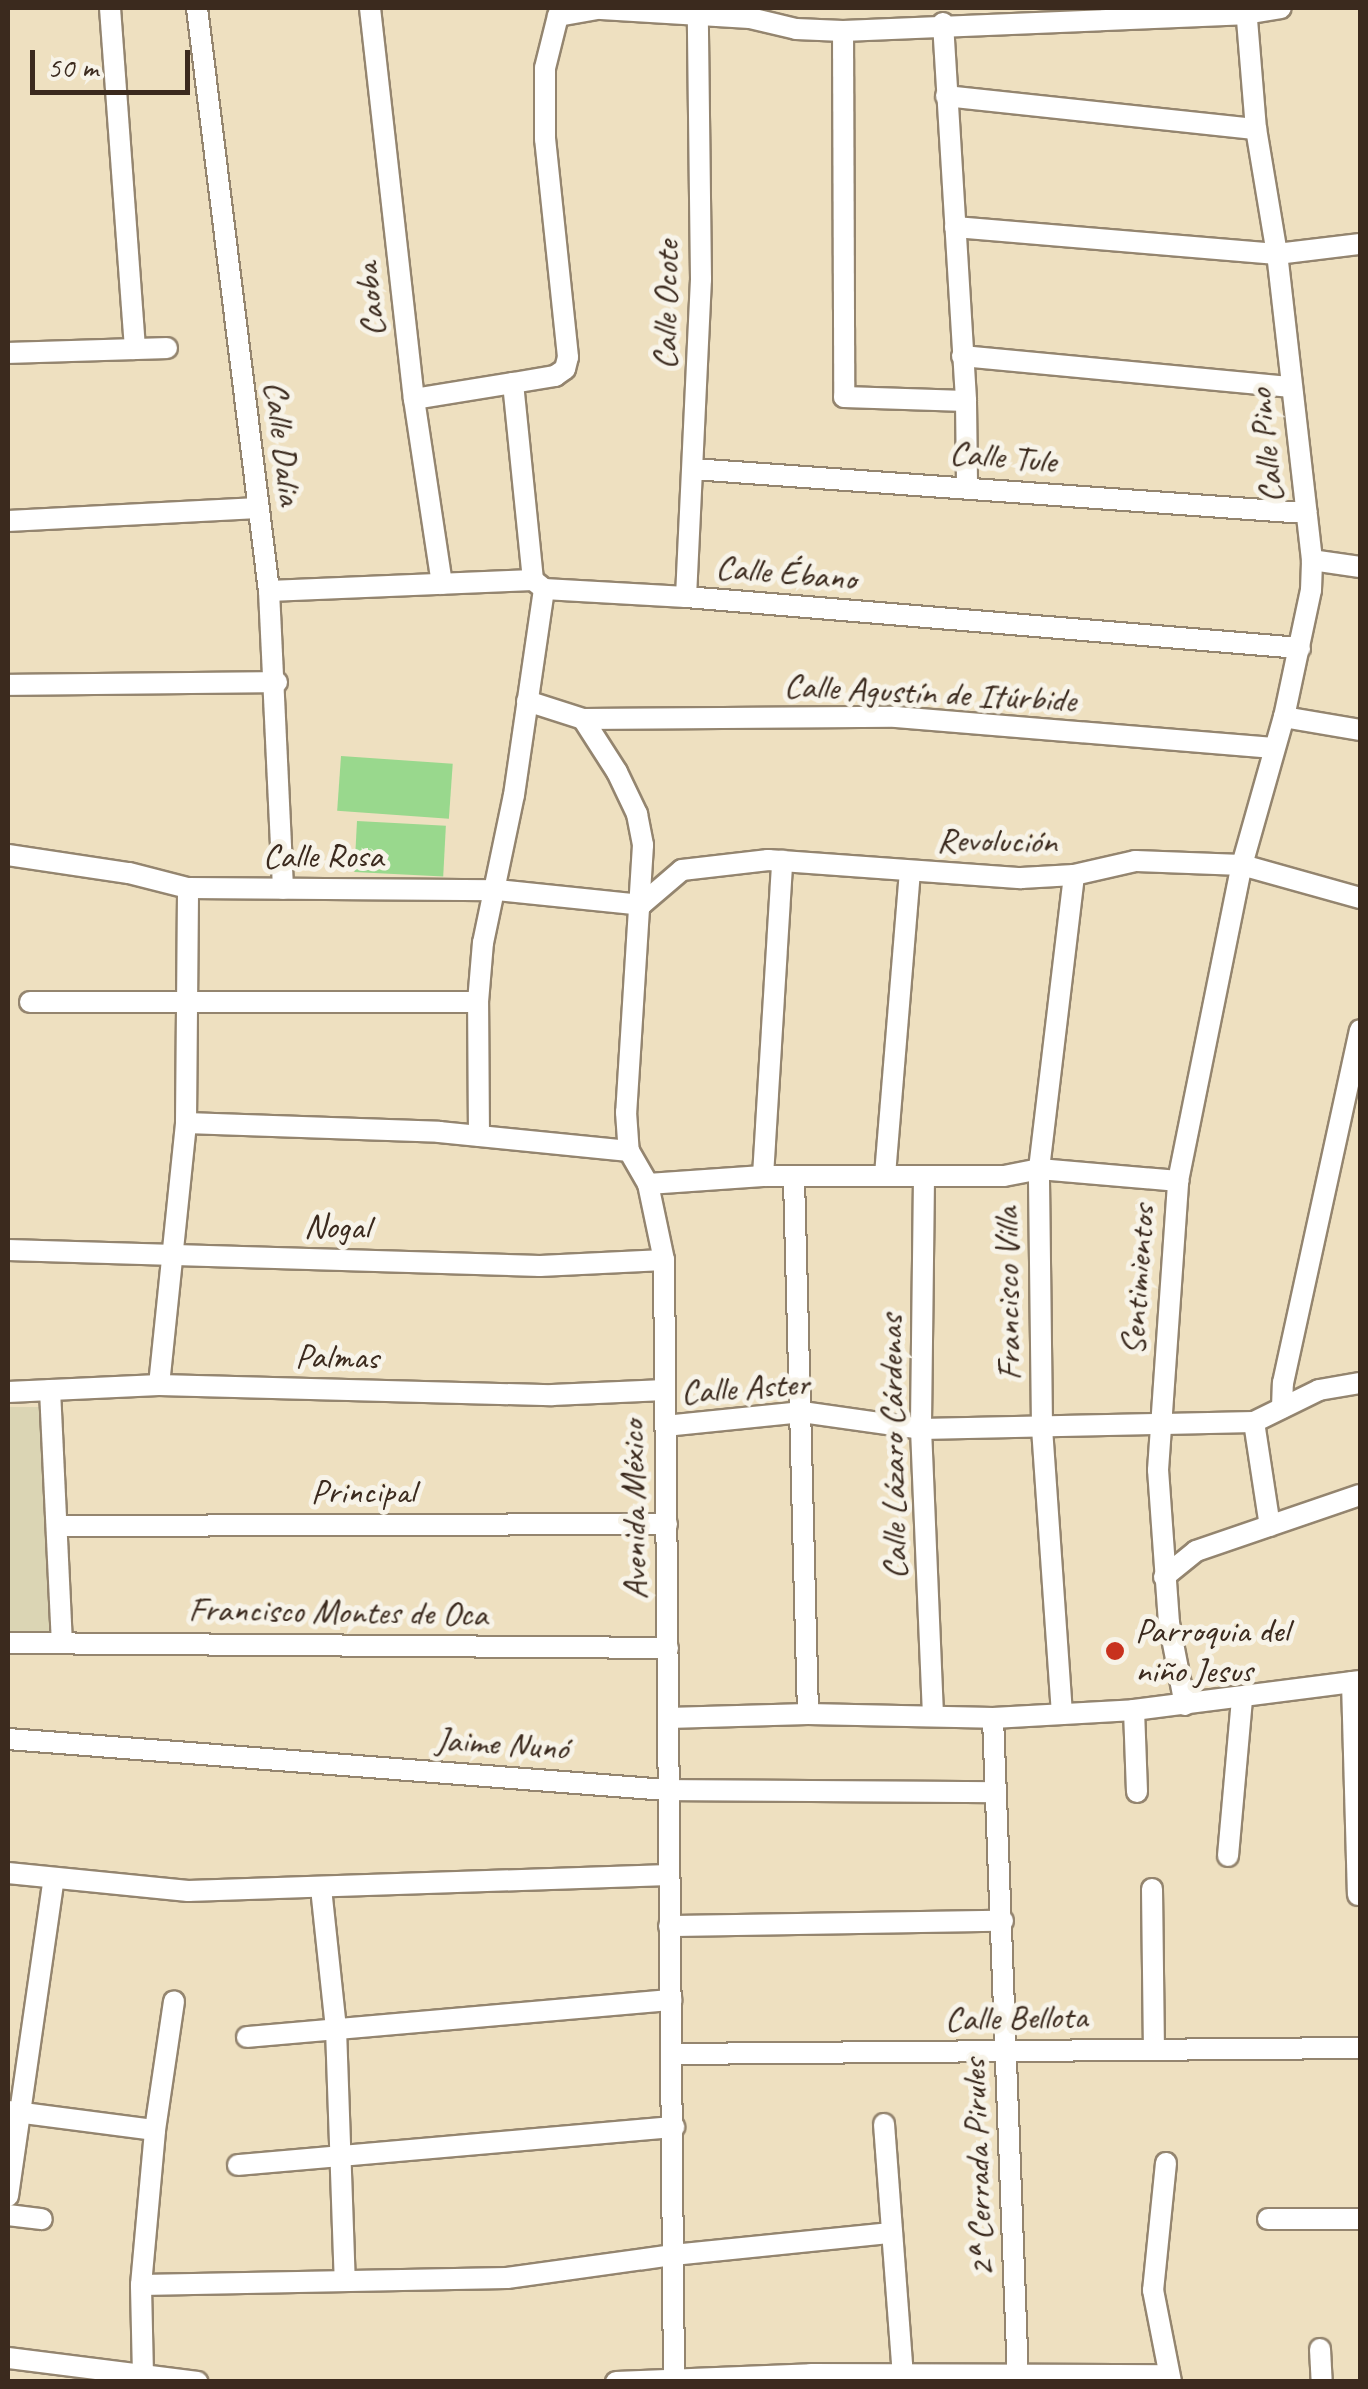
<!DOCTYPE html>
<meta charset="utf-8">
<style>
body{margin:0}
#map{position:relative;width:1368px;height:2389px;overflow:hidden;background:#eee0c0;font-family:Caveat,sans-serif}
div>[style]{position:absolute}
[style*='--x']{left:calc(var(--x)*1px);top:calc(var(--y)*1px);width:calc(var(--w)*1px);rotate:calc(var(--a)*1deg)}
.built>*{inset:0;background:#dbd5b4}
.green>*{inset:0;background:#99d88d;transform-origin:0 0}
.roads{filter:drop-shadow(2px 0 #94856f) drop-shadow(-2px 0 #94856f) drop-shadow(0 2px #94856f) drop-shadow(0 -2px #94856f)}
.minor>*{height:20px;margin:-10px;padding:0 10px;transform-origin:10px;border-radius:10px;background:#fff}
.dots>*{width:28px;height:28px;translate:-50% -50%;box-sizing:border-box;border:5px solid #f7f3e8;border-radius:50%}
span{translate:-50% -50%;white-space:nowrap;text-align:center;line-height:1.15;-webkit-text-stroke:10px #f7f3e8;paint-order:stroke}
.street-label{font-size:35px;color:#3b2a1e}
.poi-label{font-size:35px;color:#3b2a1e}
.left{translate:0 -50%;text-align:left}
.frame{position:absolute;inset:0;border:10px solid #3b2a1e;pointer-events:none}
.scale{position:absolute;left:30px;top:50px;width:160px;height:45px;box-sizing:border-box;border:5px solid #3b2a1e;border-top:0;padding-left:12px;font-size:30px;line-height:35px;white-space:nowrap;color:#3b2a1e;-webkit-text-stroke:8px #f7f3e8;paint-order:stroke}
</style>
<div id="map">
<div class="built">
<div style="clip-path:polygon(8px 1407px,45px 1407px,53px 1632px,8px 1634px)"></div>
</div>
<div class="green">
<div style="left:341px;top:756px;width:112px;height:55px;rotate:4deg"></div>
<div style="left:357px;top:821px;width:89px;height:51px;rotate:3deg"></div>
</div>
<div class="roads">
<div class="minor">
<div style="--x:110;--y:8;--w:342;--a:85.8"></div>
<div style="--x:197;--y:8;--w:587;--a:82.96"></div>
<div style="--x:269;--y:591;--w:298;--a:87.3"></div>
<div style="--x:370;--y:8;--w:393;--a:83.6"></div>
<div style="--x:414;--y:399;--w:187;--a:81.4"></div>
<div style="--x:601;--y:9;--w:149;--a:3.5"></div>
<div style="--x:750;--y:18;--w:47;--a:13.4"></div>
<div style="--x:796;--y:29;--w:47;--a:2.4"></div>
<div style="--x:843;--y:31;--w:401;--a:-2.4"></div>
<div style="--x:1244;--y:14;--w:37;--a:-9"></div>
<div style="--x:943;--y:23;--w:379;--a:86.5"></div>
<div style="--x:966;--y:401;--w:85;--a:89.3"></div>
<div style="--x:843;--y:31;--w:366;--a:89.8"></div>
<div style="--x:844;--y:397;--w:122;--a:1.9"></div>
<div style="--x:946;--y:96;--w:312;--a:6.1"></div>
<div style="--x:955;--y:227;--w:323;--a:4.8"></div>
<div style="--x:1277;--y:254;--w:84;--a:-6.9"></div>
<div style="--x:8;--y:353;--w:159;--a:-1.8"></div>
<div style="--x:962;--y:356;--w:331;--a:5.4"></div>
<div style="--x:414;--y:399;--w:100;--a:-9.2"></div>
<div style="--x:693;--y:469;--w:615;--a:4.11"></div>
<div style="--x:8;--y:521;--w:250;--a:-3"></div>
<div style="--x:1312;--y:560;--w:49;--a:8.3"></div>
<div style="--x:533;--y:580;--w:198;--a:-95.8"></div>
<div style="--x:513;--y:383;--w:43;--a:-9.5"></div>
<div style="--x:555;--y:376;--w:12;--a:-35"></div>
<div style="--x:565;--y:369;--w:12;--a:-76"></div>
<div style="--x:568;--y:357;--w:219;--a:-96"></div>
<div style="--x:545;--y:139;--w:71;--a:-90"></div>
<div style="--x:545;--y:68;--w:54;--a:-76"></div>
<div style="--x:558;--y:16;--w:46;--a:-10.1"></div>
<div style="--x:269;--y:591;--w:264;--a:-2.4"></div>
<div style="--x:533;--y:580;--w:14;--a:39"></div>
<div style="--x:544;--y:589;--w:142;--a:3.2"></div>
<div style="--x:686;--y:597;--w:616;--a:4.75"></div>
<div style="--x:686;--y:597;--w:318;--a:-87.3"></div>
<div style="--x:701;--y:279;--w:264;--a:-90.7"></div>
<div style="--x:8;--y:685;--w:269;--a:-0.6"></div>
<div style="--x:527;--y:701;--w:59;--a:17.8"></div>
<div style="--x:583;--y:719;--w:63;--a:57.3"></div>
<div style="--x:617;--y:772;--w:47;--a:64.5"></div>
<div style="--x:637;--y:814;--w:32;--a:79"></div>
<div style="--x:643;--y:845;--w:268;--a:93.6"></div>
<div style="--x:626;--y:1112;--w:39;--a:86"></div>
<div style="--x:629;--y:1151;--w:38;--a:60"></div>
<div style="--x:648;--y:1184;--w:78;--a:78.1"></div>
<div style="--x:664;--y:1260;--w:1122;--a:89.49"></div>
<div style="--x:1284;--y:717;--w:77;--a:9.7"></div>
<div style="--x:583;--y:719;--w:313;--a:-0.4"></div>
<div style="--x:896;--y:717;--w:379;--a:4.7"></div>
<div style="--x:8;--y:855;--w:122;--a:8.5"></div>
<div style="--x:129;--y:873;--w:61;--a:14.3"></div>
<div style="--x:188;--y:888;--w:309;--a:0.4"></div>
<div style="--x:497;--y:890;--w:145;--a:5.9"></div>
<div style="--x:641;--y:905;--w:54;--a:-40.5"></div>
<div style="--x:682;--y:870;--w:87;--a:-6.6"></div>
<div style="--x:768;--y:860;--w:254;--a:4.1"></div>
<div style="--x:1021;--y:878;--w:53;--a:-3.2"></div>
<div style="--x:1074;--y:875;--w:63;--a:-12.9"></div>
<div style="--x:1135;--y:861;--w:107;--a:2.1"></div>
<div style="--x:1242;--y:865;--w:123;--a:15.6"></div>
<div style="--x:30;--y:1002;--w:448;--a:0"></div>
<div style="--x:186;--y:1123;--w:253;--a:2"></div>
<div style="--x:439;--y:1132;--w:191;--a:5.7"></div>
<div style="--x:479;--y:1136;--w:134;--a:-90.4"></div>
<div style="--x:478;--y:1002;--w:59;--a:-85.2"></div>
<div style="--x:483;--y:943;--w:151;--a:-78.2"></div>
<div style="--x:514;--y:795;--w:208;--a:-81.7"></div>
<div style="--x:885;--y:1175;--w:304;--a:-85.3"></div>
<div style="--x:763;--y:1176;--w:316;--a:-86.5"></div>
<div style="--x:924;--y:1178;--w:251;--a:90.7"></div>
<div style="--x:921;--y:1429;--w:285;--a:87.6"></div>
<div style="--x:794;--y:1179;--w:535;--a:88.5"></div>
<div style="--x:648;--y:1184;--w:115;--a:-4"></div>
<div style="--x:763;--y:1176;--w:241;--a:0"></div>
<div style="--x:1004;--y:1176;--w:36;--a:-11"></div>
<div style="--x:1039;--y:1169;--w:140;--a:4.9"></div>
<div style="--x:8;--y:1250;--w:532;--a:1.72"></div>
<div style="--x:540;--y:1266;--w:124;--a:-2.8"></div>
<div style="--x:159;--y:1385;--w:263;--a:-84.1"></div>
<div style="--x:186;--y:1123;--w:235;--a:-89.5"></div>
<div style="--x:50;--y:1390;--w:252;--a:87.3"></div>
<div style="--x:8;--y:1392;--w:151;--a:-2.7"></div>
<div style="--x:159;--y:1385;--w:393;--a:1.5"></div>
<div style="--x:552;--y:1395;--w:113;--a:-2.5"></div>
<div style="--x:1282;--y:1408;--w:25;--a:-88"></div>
<div style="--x:1283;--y:1383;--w:361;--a:-77.7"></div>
<div style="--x:1254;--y:1422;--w:105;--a:81.3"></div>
<div style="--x:665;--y:1426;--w:138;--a:-5.8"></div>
<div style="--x:802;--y:1412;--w:120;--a:8.1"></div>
<div style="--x:921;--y:1429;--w:333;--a:-1.2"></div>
<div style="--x:1254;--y:1422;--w:72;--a:-26.2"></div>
<div style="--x:1319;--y:1390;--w:42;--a:-9.7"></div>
<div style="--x:59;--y:1526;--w:608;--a:-0.19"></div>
<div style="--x:1164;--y:1577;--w:41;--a:-39.1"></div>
<div style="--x:1196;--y:1551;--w:173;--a:-18.9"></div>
<div style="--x:8;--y:1643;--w:660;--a:0.43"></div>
<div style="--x:1352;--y:1682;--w:213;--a:88.4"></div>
<div style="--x:1185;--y:1705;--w:84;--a:-101"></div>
<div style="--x:1169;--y:1623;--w:153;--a:-94.1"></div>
<div style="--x:1158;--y:1470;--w:290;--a:-86"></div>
<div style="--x:1178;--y:1181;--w:322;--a:-78.6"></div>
<div style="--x:1242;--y:865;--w:154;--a:-74.2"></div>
<div style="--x:1284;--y:717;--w:130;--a:-78"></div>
<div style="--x:1311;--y:590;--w:30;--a:-88"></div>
<div style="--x:1312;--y:560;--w:308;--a:-96.5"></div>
<div style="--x:1277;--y:254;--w:127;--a:-99.5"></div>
<div style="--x:1256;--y:129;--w:121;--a:-94.7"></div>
<div style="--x:1134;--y:1710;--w:82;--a:87.9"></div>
<div style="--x:1062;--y:1714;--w:289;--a:-94"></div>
<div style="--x:1042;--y:1426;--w:257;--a:-90.7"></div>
<div style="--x:1039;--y:1169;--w:296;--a:-83.2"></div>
<div style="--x:668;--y:1718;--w:140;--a:-1.6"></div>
<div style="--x:808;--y:1714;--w:185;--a:1.2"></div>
<div style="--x:993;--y:1718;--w:141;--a:-3.2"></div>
<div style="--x:1134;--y:1710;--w:228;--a:-7.3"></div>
<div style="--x:993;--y:1718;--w:659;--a:87.83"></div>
<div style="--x:8;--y:1739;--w:661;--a:4.43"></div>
<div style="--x:667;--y:1790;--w:326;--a:0.4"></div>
<div style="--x:1228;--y:1856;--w:159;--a:-84.9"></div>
<div style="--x:8;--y:1873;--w:181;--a:5.7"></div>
<div style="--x:188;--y:1891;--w:481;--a:-1.9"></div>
<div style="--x:321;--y:1888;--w:142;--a:83.9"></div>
<div style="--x:336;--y:2029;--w:252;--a:88"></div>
<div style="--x:1152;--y:1889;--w:159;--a:89.3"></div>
<div style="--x:669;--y:1926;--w:334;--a:-0.9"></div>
<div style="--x:247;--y:2037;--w:426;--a:-5"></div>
<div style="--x:672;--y:2054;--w:688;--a:-0.5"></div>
<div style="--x:8;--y:2111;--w:148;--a:7.4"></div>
<div style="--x:884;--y:2124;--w:252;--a:85.7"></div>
<div style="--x:1166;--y:2163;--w:128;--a:95.8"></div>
<div style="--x:1153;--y:2290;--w:94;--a:78.9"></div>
<div style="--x:238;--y:2165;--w:438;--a:-5"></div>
<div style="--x:8;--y:2196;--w:321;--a:-81.8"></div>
<div style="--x:8;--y:2215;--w:34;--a:7"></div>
<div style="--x:1268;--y:2219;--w:92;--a:0"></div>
<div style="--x:141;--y:2285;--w:366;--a:-1.1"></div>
<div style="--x:507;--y:2278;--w:168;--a:-7.9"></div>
<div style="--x:673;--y:2255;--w:219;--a:-5.8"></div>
<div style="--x:1320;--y:2349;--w:33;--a:87"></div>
<div style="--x:8;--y:2358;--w:191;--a:7.2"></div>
<div style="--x:143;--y:2375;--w:90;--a:-91.3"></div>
<div style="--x:141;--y:2285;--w:156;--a:-84.8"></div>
<div style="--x:155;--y:2130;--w:130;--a:-81.6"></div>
<div style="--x:616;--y:2382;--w:195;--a:-2.3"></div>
<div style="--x:811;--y:2374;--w:357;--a:0.2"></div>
</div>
</div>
<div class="dots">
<div style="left:1115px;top:1651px;background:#c8321e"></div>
</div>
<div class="street-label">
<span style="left:370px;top:300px;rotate:-96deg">Caoba</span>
<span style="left:666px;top:305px;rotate:-89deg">Calle Ocote</span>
<span style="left:283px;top:443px;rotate:83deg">Calle Dalia</span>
<span style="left:1266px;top:446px;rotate:-96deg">Calle Pino</span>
<span style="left:1003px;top:457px;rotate:5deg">Calle Tule</span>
<span style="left:786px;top:573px;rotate:5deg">Calle Ébano</span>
<span style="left:930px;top:693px;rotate:3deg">Calle Agustín de Itúrbide</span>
<span style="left:997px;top:841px;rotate:1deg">Revolución</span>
<span style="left:323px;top:856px">Calle Rosa</span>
<span style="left:337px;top:1227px;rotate:2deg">Nogal</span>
<span style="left:1138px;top:1280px;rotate:-86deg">Sentimientos</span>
<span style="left:1008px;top:1294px;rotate:-91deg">Francisco Villa</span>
<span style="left:337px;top:1357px;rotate:1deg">Palmas</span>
<span style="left:745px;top:1388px;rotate:-4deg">Calle Aster</span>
<span style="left:893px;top:1447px;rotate:-91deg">Calle Lázaro Cárdenas</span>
<span style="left:363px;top:1492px">Principal</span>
<span style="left:634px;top:1510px;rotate:-91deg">Avenida México</span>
<span style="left:338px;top:1612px;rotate:1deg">Francisco Montes de Oca</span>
<span style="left:502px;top:1744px;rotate:4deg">Jaime Nunó</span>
<span style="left:1016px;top:2018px;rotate:-1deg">Calle Bellota</span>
<span style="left:978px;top:2168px;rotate:-92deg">2ª Cerrada Pirules</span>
</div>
<div class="poi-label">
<span class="left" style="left:1135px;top:1651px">Parroquia del<br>niño Jesus</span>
</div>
<div class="frame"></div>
<div class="scale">50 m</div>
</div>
